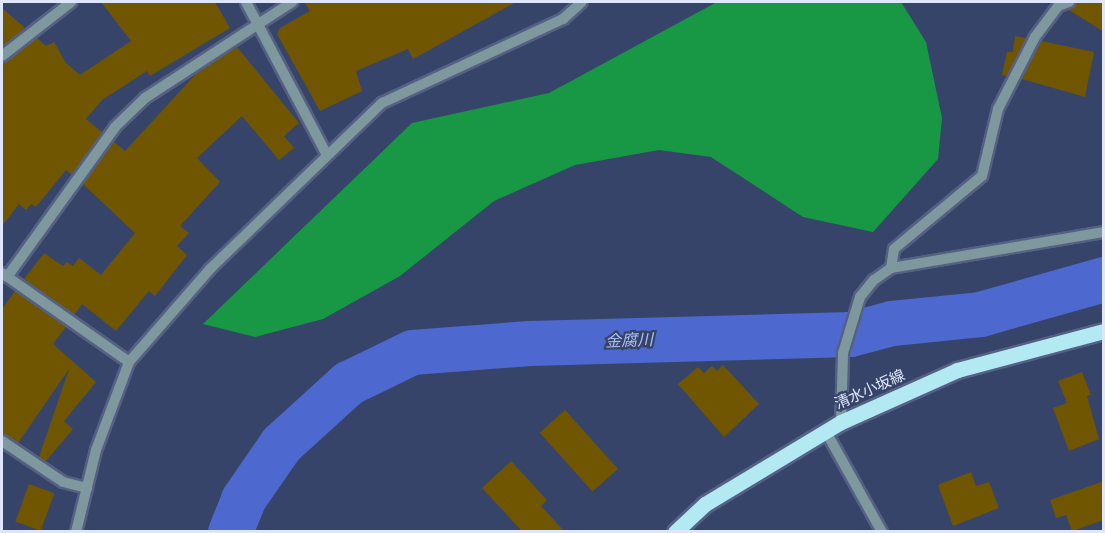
<!DOCTYPE html>
<meta charset="utf-8">
<style>
body{margin:0}
#map{position:relative;width:1105px;height:533px;overflow:hidden;background:#37446a;font-family:"Source Sans 3","Noto Sans JP",sans-serif}
div>[style]{position:absolute}
[style*='--x']{left:calc(var(--x)*1px);top:calc(var(--y)*1px);width:calc(var(--w)*1px);rotate:calc(var(--a)*1deg)}
.forest>*{inset:0;background:#189845}
.river>*{height:45px;margin:-22.5px;padding:0 22.5px;transform-origin:22.5px;border-radius:22.5px;background:#4d69cf}
.building>*{inset:0;background:#705600;transform-origin:0 0}
.roads{filter:drop-shadow(2px 0 #556184) drop-shadow(-2px 0 #556184) drop-shadow(0 2px #556184) drop-shadow(0 -2px #556184)}
.minor>*{height:10px;margin:-5px;padding:0 5px;transform-origin:5px;border-radius:5px;background:#7e989d}
.major>*{height:15px;margin:-7.5px;padding:0 7.5px;transform-origin:7.5px;border-radius:7.5px;background:#b2e9f2}
span{translate:-50% -50%;white-space:nowrap;text-align:center;line-height:1.15;-webkit-text-stroke:4.5px #37446a;paint-order:stroke}
.street-label{font-size:15px;color:#dde6fd}
.water-label{font-size:16px;color:#b0c3f7;font-style:italic}
.frame{position:absolute;inset:0;border:3px solid #dde6fd;pointer-events:none}
</style>
<div id="map">
<div class="forest">
<div style="clip-path:polygon(717px 2px,901px 2px,926px 42px,942px 118px,938px 159px,873px 232px,803px 217px,711px 157px,659px 150px,575px 165px,494px 201px,400px 276px,323px 319px,255px 337px,203px 324px,412px 123px,549px 93px)"></div>
</div>
<div class="river">
<div style="--x:230;--y:532;--w:35;--a:-68"></div>
<div style="--x:243;--y:499;--w:67;--a:-55.4"></div>
<div style="--x:281;--y:444;--w:91;--a:-42.3"></div>
<div style="--x:348;--y:383;--w:71;--a:-25.8"></div>
<div style="--x:412;--y:352;--w:118;--a:-4.4"></div>
<div style="--x:530;--y:343;--w:320;--a:-1.6"></div>
<div style="--x:850;--y:334;--w:43;--a:-14.7"></div>
<div style="--x:892;--y:323;--w:88;--a:-5.8"></div>
<div style="--x:980;--y:314;--w:129;--a:-15.8"></div>
</div>
<div class="building">
<div style="clip-path:polygon(101px 2px,215px 2px,230px 28px,150px 76px,147px 71px,102px 100px,86px 119px,102px 132px,72px 175px,66px 170px,36px 207px,31px 204px,26px 210px,19px 204px,2px 226px,2px 63px,37px 38px,46px 46px,54px 42px,66px 63px,80px 75px,131px 41px)"></div>
<div style="clip-path:polygon(304px 2px,516px 2px,413px 59px,408px 49px,356px 71px,362px 91px,320px 111px,277px 34px,280px 28px,310px 11px)"></div>
<div style="clip-path:polygon(1076px 2px,1104px 2px,1104px 32px,1069px 10px)"></div>
<div style="clip-path:polygon(2px 8px,25px 28px,2px 47px)"></div>
<div style="clip-path:polygon(1015px 36px,1026px 38px,1007px 76px,1002px 75px,1007px 52px,1013px 52px)"></div>
<div style="clip-path:polygon(1041px 41px,1094px 52px,1085px 97px,1022px 79px)"></div>
<div style="clip-path:polygon(237px 47px,299px 123px,284px 136px,294px 148px,279px 160px,242px 116px,197px 158px,220px 182px,180px 226px,189px 233px,177px 246px,187px 255px,155px 296px,149px 291px,116px 331px,82px 304px,74px 315px,24px 279px,44px 253px,63px 266px,67px 262px,73px 266px,79px 258px,101px 275px,135px 233px,83px 184px,114px 142px,125px 151px,196px 74px)"></div>
<div style="clip-path:polygon(15px 291px,66px 327px,53px 344px,96px 382px,64px 421px,73px 429px,46px 461px,39px 457px,69px 369px,18px 443px,2px 434px,2px 309px)"></div>
<div style="clip-path:polygon(723px 365px,759px 404px,724px 437px,678px 384px,698px 367px,704px 373px,712px 366px,717px 371px)"></div>
<div style="clip-path:polygon(1082px 372px,1091px 395px,1087px 396px,1099px 439px,1069px 451px,1053px 408px,1067px 403px,1058px 381px)"></div>
<div style="left:565px;top:410px;width:79px;height:34px;rotate:48deg"></div>
<div style="clip-path:polygon(511px 461px,547px 500px,541px 506px,564px 531px,522px 531px,482px 488px)"></div>
<div style="clip-path:polygon(971px 472px,976px 486px,989px 482px,999px 508px,953px 526px,938px 485px)"></div>
<div style="clip-path:polygon(1104px 481px,1104px 520px,1072px 531px,1066px 515px,1056px 518px,1050px 500px)"></div>
<div style="left:29px;top:484px;width:27px;height:40px;rotate:20deg"></div>
</div>
<div class="roads">
<div class="minor">
<div style="--x:246;--y:2;--w:173;--a:62.1"></div>
<div style="--x:2;--y:56;--w:88;--a:-38"></div>
<div style="--x:891;--y:268;--w:19;--a:-81"></div>
<div style="--x:894;--y:249;--w:114;--a:-39.7"></div>
<div style="--x:982;--y:176;--w:69;--a:-76.6"></div>
<div style="--x:998;--y:109;--w:81;--a:-62.8"></div>
<div style="--x:1035;--y:37;--w:39;--a:-53"></div>
<div style="--x:1058;--y:6;--w:12;--a:-20"></div>
<div style="--x:2;--y:273;--w:155;--a:35"></div>
<div style="--x:7;--y:277;--w:185;--a:-54.2"></div>
<div style="--x:115;--y:127;--w:42;--a:-44"></div>
<div style="--x:145;--y:98;--w:176;--a:-33.1"></div>
<div style="--x:841;--y:422;--w:69;--a:-88.3"></div>
<div style="--x:843;--y:353;--w:59;--a:-73.1"></div>
<div style="--x:860;--y:297;--w:22;--a:-51"></div>
<div style="--x:874;--y:280;--w:21;--a:-35"></div>
<div style="--x:891;--y:268;--w:216;--a:-9.6"></div>
<div style="--x:825;--y:430;--w:117;--a:60.8"></div>
<div style="--x:2;--y:441;--w:73;--a:33.9"></div>
<div style="--x:63;--y:482;--w:25;--a:14"></div>
<div style="--x:76;--y:532;--w:84;--a:-76.3"></div>
<div style="--x:96;--y:450;--w:94;--a:-69.4"></div>
<div style="--x:129;--y:362;--w:123;--a:-48.9"></div>
<div style="--x:210;--y:269;--w:239;--a:-44"></div>
<div style="--x:382;--y:103;--w:200;--a:-24.9"></div>
<div style="--x:563;--y:19;--w:25;--a:-42"></div>
</div>
<div class="major">
<div style="--x:675;--y:532;--w:41;--a:-43"></div>
<div style="--x:705;--y:504;--w:159;--a:-31.1"></div>
<div style="--x:841;--y:422;--w:127;--a:-24.1"></div>
<div style="--x:957;--y:370;--w:152;--a:-14.9"></div>
</div>
</div>
<div class="street-label">
<span style="left:870px;top:390px;rotate:-24deg">清水小坂線</span>
</div>
<div class="water-label">
<span style="left:629px;top:341px;rotate:-2deg">金腐川</span>
</div>
<div class="frame"></div>
</div>
